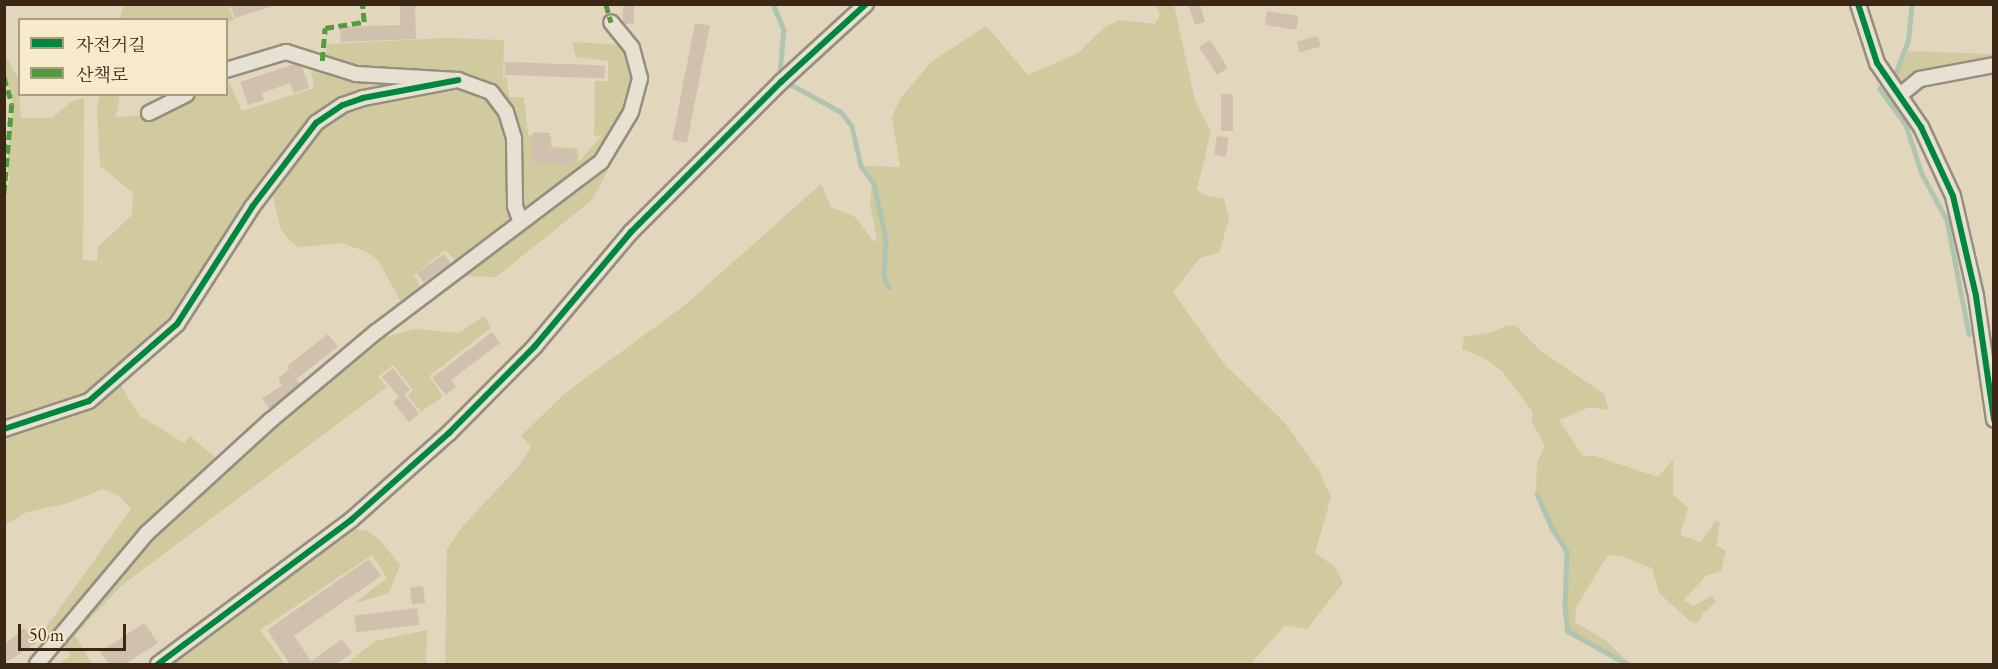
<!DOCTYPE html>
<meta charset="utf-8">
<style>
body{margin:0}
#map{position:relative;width:1998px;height:669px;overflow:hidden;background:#e2d7bc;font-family:"EB Garamond","Noto Serif KR",serif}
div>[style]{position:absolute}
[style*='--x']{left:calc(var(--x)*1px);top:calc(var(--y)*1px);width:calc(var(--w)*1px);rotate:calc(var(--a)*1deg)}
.green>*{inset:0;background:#d0ca9e}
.stream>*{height:4.5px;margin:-2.25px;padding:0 2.25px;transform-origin:2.25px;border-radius:2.25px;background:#b0c4b2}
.building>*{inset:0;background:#d0c0ae;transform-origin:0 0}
.roads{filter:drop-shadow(2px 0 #978e7e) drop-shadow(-2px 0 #978e7e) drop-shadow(0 2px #978e7e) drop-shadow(0 -2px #978e7e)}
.minor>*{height:14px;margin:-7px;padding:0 7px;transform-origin:7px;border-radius:7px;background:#e7e1d4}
.quiet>*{height:4.5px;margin-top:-2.25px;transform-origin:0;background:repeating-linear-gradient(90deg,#529c3d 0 9px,transparent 0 13.5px)}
.cycleway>*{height:6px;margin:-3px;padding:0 3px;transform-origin:3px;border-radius:3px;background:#00873e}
span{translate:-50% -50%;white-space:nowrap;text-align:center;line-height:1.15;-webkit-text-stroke:5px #f6eaca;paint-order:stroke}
.frame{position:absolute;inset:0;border:6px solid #3c2717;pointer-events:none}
.legend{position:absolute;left:18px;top:18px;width:210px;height:78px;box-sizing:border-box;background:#f6eaca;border:2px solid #ac9c82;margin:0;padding:8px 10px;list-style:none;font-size:18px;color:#3c2717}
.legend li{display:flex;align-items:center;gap:12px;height:30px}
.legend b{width:30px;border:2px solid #ac9c82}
.scale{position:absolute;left:18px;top:624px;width:108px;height:27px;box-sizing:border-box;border:3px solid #3c2717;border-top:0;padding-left:8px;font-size:18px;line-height:21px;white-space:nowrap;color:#3c2717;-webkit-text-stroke:4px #f6eaca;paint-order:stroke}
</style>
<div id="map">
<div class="green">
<div style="clip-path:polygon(124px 4px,228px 5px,234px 19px,227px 24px,226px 20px,120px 19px)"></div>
<div style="clip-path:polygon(1156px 5px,1174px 5px,1195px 101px,1211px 131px,1197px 189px,1203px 195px,1224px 199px,1229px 219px,1219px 253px,1200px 258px,1173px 292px,1225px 365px,1285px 423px,1319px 471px,1331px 497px,1315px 553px,1335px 567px,1343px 583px,1307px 629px,1285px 625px,1251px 664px,445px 664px,447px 549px,462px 527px,519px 466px,531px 447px,521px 436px,564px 394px,685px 305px,821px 184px,831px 207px,855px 217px,874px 242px,877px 239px,870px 204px,872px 184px,885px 238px,883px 275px,890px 298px,886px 275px,887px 238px,875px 183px,862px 166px,900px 167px,892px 117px,900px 99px,931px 62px,986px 26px,1028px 75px,1078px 53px,1105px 27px,1119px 20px,1155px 24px,1160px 15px)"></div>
<div style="clip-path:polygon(447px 38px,504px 40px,503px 77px,507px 78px,509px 97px,524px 97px,528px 135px,551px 136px,552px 147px,577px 148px,579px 162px,602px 135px,594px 136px,595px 81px,608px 81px,608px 61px,576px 57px,572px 42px,625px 45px,635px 74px,624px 113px,600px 156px,524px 207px,521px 155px,491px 88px,356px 69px,326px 57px,327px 44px)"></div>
<div style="clip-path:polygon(1907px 51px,1993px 54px,1993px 60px,1901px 87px,1892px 81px)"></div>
<div style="clip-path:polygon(5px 55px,18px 78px,21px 118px,52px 118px,71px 102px,84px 98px,83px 260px,97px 261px,98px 247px,132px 215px,133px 193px,100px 166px,97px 107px,100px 95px,120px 95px,116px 117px,148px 115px,195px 95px,226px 94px,229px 82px,242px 111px,314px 88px,311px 72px,328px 65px,423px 79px,315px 120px,190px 304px,94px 396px,5px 426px,4px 197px,10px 177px,7px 167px,13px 103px,5px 74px)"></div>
<div style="clip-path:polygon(464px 87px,487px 97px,504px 121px,509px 140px,509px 219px,455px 260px,445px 250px,414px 275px,422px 289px,401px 302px,378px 260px,367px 252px,342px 243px,298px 247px,290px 241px,281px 230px,271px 189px,316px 129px,352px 107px)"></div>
<div style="clip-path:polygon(620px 146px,593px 199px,571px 217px,496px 277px,461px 276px,605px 168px)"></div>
<div style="clip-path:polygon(484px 316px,491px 328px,429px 376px,443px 396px,421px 412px,408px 396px,413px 390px,393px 365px,378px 377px,387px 387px,121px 586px,75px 635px,92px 664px,59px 664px,71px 655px,61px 642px,136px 554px,375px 340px,414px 329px,459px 333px)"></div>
<div style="clip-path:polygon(1507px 325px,1516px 326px,1542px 352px,1604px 394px,1609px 410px,1590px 407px,1559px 420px,1583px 456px,1595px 456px,1658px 477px,1673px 460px,1673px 494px,1688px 508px,1680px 535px,1701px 542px,1716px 520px,1720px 523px,1716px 545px,1726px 551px,1721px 571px,1706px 576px,1684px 600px,1693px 606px,1712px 596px,1716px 602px,1702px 614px,1698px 623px,1691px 622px,1659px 593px,1652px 568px,1621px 556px,1609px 555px,1602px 564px,1576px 608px,1575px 622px,1606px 641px,1631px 664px,1570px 631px,1566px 609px,1569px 550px,1552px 527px,1536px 490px,1537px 463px,1545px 446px,1531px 420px,1533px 412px,1502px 371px,1484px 358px,1462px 349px,1464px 337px,1493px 332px)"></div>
<div style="clip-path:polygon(119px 383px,140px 416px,184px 443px,190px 436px,219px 461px,44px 649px,44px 630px,131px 509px,119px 496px,103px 489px,65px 504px,27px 512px,5px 525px,5px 433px)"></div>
<div style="clip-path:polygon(354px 529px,367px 531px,380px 540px,400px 565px,389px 593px,353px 604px,387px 578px,372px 555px,260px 630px,285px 664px,169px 664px)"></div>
<div style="clip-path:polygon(427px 630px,426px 664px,346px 664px,375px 641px)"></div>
</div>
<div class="stream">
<div style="--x:773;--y:4;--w:28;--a:67"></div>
<div style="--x:784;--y:30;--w:43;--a:95.3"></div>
<div style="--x:1894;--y:77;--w:40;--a:-69"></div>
<div style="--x:1908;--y:40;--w:36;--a:-84"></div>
<div style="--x:788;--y:83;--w:60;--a:28.7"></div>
<div style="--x:841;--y:112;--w:18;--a:52"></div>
<div style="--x:852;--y:126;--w:41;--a:77.3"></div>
<div style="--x:861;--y:166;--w:22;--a:54"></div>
<div style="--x:874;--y:184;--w:55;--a:77.5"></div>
<div style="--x:886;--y:238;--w:37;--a:93"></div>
<div style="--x:884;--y:275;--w:14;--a:69"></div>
<div style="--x:1883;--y:85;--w:5;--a:127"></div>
<div style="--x:1880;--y:89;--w:44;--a:54.2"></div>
<div style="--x:1906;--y:125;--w:52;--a:71.9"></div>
<div style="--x:1922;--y:174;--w:52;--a:61.5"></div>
<div style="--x:1947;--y:220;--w:116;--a:79.1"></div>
<div style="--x:1537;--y:494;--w:37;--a:66"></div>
<div style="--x:1552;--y:528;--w:27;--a:57"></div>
<div style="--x:1567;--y:551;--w:57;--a:92"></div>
<div style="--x:1565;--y:608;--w:23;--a:83"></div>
<div style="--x:1568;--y:631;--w:68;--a:29.2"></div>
</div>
<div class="building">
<div style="clip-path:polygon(230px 4px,270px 4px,270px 7px,235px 18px)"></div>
<div style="left:623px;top:4px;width:11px;height:20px"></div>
<div style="clip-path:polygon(1188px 4px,1200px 4px,1205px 22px,1195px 25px)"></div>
<div style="clip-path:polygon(400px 5px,415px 5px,416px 39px,341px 42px,340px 27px,400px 25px)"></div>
<div style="left:1267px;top:11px;width:32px;height:14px;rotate:9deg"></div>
<div style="left:695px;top:23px;width:15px;height:119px;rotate:11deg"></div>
<div style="left:1318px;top:36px;width:11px;height:22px;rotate:75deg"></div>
<div style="left:1210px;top:40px;width:33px;height:13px;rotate:57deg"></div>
<div style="left:505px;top:62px;width:100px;height:13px;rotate:2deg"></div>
<div style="clip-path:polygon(294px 64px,302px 66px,309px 88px,294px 93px,290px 83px,262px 93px,264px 100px,248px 105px,240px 82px)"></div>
<div style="left:1221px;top:94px;width:12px;height:37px"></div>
<div style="clip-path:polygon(533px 132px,550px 133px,549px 149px,575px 151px,574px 166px,531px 163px)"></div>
<div style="left:1217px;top:136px;width:12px;height:19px;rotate:9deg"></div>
<div style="left:444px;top:254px;width:12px;height:33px;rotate:55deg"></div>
<div style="clip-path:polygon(492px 332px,500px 343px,451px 380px,456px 387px,446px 395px,432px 378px)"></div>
<div style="left:328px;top:334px;width:16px;height:52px;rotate:52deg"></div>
<div style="clip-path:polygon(393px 368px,410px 390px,404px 394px,419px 414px,409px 422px,393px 402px,399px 397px,382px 377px)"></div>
<div style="clip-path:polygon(290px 369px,300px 384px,270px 409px,262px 399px,282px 385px,278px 378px)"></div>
<div style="clip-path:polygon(369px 559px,381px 576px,294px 636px,311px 661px,342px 639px,352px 653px,336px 664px,290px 664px,267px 630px)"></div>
<div style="left:423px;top:586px;width:17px;height:13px;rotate:83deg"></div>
<div style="left:417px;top:608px;width:17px;height:63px;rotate:83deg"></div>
<div style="clip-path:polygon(144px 623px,158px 643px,125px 664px,109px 664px,100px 652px)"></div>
<div style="clip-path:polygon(24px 628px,36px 643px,4px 664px,4px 645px)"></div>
</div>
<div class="roads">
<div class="minor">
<div style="--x:1858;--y:4;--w:62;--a:72.1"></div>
<div style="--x:1877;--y:63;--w:78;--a:55.5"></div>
<div style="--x:1921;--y:127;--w:76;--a:65.1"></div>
<div style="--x:1953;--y:196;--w:103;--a:77"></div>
<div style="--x:1976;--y:296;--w:125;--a:81.7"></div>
<div style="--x:226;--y:70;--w:63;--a:-16.7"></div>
<div style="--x:286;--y:52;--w:73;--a:17.4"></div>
<div style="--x:356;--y:74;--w:102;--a:3.4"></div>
<div style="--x:458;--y:80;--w:35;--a:20"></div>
<div style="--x:491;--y:92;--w:25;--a:53"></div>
<div style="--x:506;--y:112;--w:28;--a:73"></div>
<div style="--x:514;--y:139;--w:67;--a:89.1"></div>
<div style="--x:515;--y:206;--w:15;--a:70"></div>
<div style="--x:1900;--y:95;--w:26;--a:-39"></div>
<div style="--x:1920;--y:79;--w:75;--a:-10.7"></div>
<div style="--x:149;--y:113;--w:42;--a:-26.6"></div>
<div style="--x:4;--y:429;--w:89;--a:-18.2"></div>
<div style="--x:89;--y:401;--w:117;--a:-41.2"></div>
<div style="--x:177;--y:324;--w:139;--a:-57.3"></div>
<div style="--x:252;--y:207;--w:106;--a:-52.7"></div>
<div style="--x:316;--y:123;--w:32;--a:-34"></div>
<div style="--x:343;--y:105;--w:21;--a:-19"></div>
<div style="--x:363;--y:98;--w:97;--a:-10.7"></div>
<div style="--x:37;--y:664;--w:170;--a:-50"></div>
<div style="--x:146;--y:534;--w:169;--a:-42.4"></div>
<div style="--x:271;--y:420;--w:137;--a:-40"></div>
<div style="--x:376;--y:332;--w:282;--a:-37.1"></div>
<div style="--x:601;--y:162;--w:58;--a:-59"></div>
<div style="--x:631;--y:112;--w:35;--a:-75"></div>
<div style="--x:640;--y:78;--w:31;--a:-105"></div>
<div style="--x:632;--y:48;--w:33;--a:-129"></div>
<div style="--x:158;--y:664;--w:241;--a:-36.7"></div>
<div style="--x:351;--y:520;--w:131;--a:-41.6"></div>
<div style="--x:449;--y:433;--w:122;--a:-45.3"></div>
<div style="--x:535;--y:346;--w:149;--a:-49.9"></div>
<div style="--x:631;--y:232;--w:212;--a:-45"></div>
<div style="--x:781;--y:82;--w:115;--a:-42.5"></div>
</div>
</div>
<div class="quiet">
<div style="--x:606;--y:4;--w:19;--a:74"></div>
<div style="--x:322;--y:61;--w:33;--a:-85"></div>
<div style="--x:325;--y:28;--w:39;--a:-9"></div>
<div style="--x:364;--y:22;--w:18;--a:-96"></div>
<div style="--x:4;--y:77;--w:28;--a:73"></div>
<div style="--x:12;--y:104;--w:91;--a:95"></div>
</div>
<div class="cycleway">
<div style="--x:1858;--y:4;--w:62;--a:72.1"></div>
<div style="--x:1877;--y:63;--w:78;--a:55.5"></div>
<div style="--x:1921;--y:127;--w:76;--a:65.1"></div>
<div style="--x:1953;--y:196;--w:103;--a:77"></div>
<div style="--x:1976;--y:296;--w:125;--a:81.7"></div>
<div style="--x:4;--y:429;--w:89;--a:-18.2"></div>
<div style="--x:89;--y:401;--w:117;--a:-41.2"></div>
<div style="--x:177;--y:324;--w:139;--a:-57.3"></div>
<div style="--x:252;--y:207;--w:106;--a:-52.7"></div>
<div style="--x:316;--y:123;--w:32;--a:-34"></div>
<div style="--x:343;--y:105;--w:21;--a:-19"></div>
<div style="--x:363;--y:98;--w:97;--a:-10.7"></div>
<div style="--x:158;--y:664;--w:241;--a:-36.7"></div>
<div style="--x:351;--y:520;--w:131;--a:-41.6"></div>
<div style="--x:449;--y:433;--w:122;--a:-45.3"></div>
<div style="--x:535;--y:346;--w:149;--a:-49.9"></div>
<div style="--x:631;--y:232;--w:212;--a:-45"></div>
<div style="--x:781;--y:82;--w:115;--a:-42.5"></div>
</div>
<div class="frame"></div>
<ul class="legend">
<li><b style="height:8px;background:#00873e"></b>자전거길</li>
<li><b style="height:8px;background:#529c3d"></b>산책로</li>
</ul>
<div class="scale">50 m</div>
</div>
